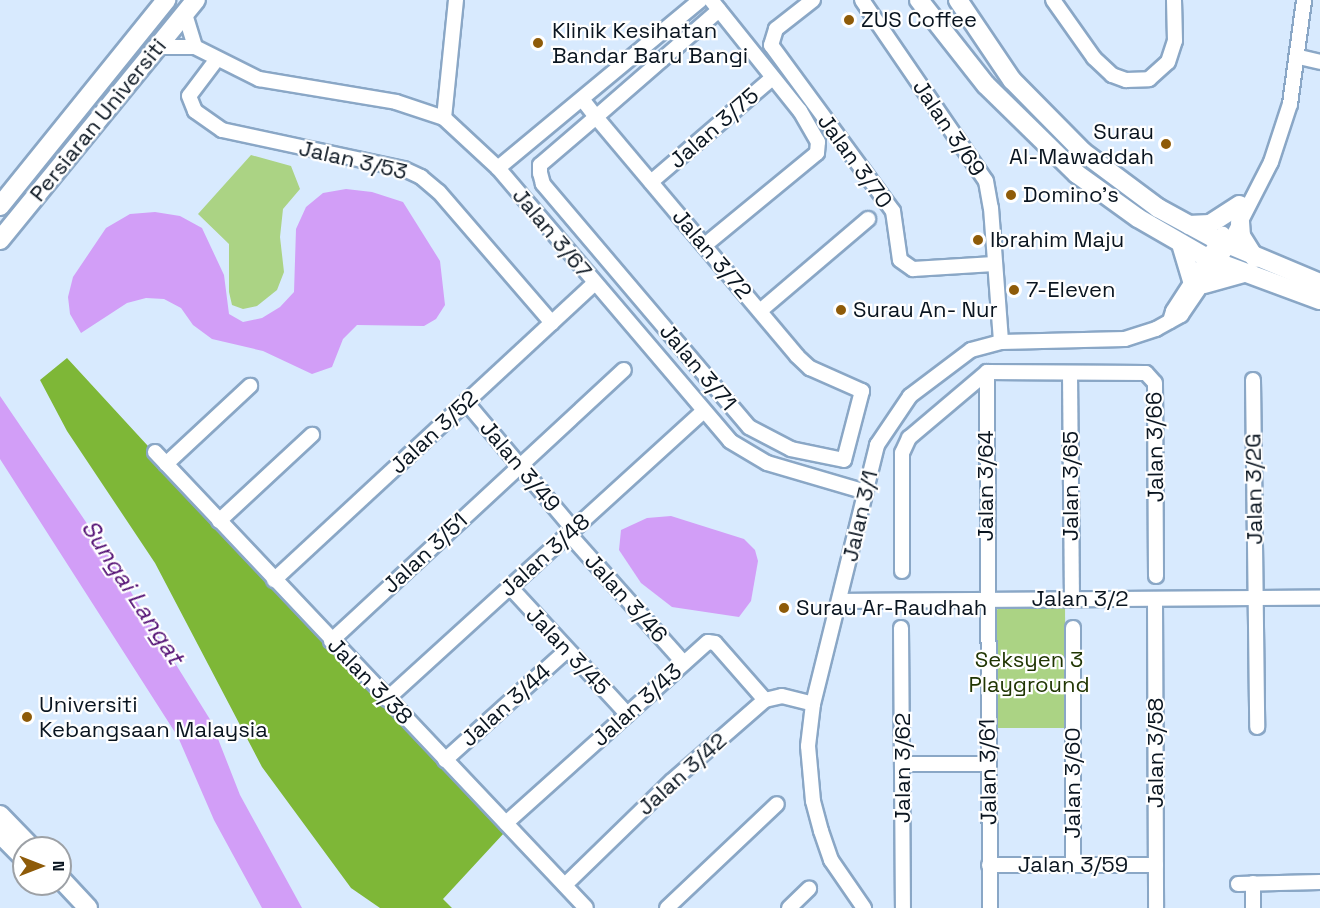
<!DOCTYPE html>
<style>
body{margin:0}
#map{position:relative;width:1320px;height:908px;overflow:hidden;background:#d8eafe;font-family:"Space Grotesk",sans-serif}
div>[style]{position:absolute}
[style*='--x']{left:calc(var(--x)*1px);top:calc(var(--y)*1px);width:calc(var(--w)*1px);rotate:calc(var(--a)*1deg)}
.green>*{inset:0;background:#abd384}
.forest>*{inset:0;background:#7eb737}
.water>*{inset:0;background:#d29ef7}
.roads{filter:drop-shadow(2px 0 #8aa7c6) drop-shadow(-2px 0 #8aa7c6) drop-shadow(0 2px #8aa7c6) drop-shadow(0 -2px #8aa7c6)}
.minor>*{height:14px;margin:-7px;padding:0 7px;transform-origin:7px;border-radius:7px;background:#fff}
.major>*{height:18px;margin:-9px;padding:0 9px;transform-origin:9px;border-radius:9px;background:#fff}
.dots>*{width:16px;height:16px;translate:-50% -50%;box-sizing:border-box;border:3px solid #fff;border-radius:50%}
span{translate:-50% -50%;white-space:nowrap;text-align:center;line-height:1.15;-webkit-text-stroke:4.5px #fff;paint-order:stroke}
.poi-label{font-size:22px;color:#0a1520}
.left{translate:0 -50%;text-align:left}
.right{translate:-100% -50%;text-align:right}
.street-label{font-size:22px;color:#0a1520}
.park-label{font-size:22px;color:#203603}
.water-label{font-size:24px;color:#531074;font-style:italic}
.north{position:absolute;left:12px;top:836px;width:60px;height:60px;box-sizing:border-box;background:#fff;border:2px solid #9da1a6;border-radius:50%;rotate:90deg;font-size:16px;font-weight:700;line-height:24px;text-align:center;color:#0a1520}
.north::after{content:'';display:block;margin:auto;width:21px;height:27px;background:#8e5b09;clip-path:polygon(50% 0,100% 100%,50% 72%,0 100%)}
</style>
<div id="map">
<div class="green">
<div style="clip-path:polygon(251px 155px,291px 166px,300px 189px,283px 209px,280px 237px,284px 272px,277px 290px,257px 306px,243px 309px,232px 305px,229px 292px,229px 244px,198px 214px)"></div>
<div style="clip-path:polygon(1000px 606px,1065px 606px,1066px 728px,992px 728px,992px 616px)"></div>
</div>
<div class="forest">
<div style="clip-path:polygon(67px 358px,504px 833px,443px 899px,452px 908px,380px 908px,351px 888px,262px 767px,155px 563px,67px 431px,40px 380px)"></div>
</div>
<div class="water">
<div style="clip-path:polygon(346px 189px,372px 192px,403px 202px,440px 261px,445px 305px,436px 319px,424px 326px,357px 325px,343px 339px,332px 367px,312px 374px,263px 351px,212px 339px,193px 325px,181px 308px,164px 299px,146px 298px,127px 303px,81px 333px,70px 314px,68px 297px,73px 277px,106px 228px,130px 214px,155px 212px,180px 216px,202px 228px,224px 275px,229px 314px,243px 322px,262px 318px,280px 307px,294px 292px,296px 229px,306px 207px,323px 193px)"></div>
<div style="clip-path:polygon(0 396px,103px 547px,211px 721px,240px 795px,302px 908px,262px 908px,214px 820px,178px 737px,0 459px)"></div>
<div style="clip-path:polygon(671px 516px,744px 539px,755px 550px,758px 561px,751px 601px,739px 617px,672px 607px,641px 583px,619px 550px,621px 530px,647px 518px)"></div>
</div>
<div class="roads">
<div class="minor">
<div style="--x:813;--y:0;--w:47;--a:141.9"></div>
<div style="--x:776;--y:29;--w:17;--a:107"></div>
<div style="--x:771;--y:45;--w:206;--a:53.7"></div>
<div style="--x:893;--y:211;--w:49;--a:81.9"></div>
<div style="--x:900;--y:260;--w:16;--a:35"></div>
<div style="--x:913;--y:269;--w:81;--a:-3.5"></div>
<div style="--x:862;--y:0;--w:219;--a:55.6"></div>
<div style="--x:986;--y:181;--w:27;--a:80"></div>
<div style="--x:991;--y:208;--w:134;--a:85.7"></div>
<div style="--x:1053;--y:0;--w:71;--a:54.7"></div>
<div style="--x:1094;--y:58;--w:25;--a:43"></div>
<div style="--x:1112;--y:75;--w:15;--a:20"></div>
<div style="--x:1126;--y:80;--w:23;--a:-2"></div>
<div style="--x:1149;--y:79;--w:25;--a:-42"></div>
<div style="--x:1168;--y:62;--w:22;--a:-72"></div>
<div style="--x:1175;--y:41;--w:41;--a:-91.4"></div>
<div style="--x:185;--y:14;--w:34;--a:73"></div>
<div style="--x:157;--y:47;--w:38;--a:0"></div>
<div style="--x:195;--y:47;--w:72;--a:26.6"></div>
<div style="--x:259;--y:79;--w:139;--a:9.5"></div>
<div style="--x:396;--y:102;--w:51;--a:18.4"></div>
<div style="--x:444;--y:118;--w:74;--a:42.8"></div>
<div style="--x:498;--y:168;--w:358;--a:49.6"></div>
<div style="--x:730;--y:441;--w:43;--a:30.7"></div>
<div style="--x:767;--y:463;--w:103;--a:16.3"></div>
<div style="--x:1299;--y:57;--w:22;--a:13"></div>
<div style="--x:217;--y:59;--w:46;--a:127.1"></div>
<div style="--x:189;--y:96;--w:16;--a:68"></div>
<div style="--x:195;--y:111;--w:33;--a:35"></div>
<div style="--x:222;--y:130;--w:186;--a:12.1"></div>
<div style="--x:404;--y:169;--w:19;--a:25"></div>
<div style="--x:421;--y:177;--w:23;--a:40"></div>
<div style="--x:439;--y:192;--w:173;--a:49.2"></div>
<div style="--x:582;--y:99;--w:23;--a:52"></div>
<div style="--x:596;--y:117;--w:312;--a:49.9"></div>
<div style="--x:797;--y:356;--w:18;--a:43"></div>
<div style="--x:810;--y:368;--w:57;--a:23.9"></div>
<div style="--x:862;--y:391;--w:71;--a:104.6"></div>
<div style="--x:844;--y:460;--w:54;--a:-168.3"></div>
<div style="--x:791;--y:449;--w:47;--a:-152.4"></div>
<div style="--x:749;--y:427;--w:319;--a:-130.3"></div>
<div style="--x:543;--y:184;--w:11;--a:-105"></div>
<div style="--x:540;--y:173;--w:8;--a:-90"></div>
<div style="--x:540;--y:165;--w:74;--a:-40.6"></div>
<div style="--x:596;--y:117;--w:163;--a:-41"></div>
<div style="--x:444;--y:118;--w:119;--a:-84.2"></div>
<div style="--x:498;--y:168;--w:263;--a:-39.7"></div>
<div style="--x:651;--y:182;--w:158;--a:-40.6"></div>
<div style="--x:705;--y:245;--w:145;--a:-39.4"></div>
<div style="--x:817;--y:153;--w:11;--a:-85"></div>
<div style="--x:818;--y:142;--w:36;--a:-120"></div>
<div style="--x:800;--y:111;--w:142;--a:-128.7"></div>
<div style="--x:760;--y:311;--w:142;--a:-40.4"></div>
<div style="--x:1170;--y:321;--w:10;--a:-73"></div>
<div style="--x:1173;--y:311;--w:92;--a:-57"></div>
<div style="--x:987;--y:372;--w:536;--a:89.68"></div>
<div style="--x:987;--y:372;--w:159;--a:0.4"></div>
<div style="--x:1146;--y:373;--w:13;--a:48"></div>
<div style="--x:1155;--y:383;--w:193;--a:89.7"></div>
<div style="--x:1070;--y:373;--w:226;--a:89.5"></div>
<div style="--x:1253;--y:380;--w:347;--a:89.3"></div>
<div style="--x:466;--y:402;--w:166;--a:49.9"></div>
<div style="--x:155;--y:452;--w:627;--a:46.61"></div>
<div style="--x:166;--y:464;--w:115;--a:-42.9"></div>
<div style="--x:219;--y:521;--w:127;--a:-42.8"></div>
<div style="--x:568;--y:533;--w:174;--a:48.3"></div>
<div style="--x:902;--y:571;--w:118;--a:-90"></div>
<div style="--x:902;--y:453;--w:17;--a:-65"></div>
<div style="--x:909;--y:438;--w:102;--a:-40.2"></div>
<div style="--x:274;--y:580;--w:436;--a:-42.8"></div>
<div style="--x:510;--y:587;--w:173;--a:47.3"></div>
<div style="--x:1155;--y:599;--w:309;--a:89.8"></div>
<div style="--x:839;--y:601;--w:481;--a:-0.4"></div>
<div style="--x:901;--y:628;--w:280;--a:89.6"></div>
<div style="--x:331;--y:641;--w:399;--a:-42.8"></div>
<div style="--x:387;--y:699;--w:428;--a:-42.3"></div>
<div style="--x:445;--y:760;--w:164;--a:-42"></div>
<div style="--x:903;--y:764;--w:84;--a:0"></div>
<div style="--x:506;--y:823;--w:271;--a:-41.9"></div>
<div style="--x:708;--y:642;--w:7;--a:8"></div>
<div style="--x:715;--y:643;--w:76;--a:48.7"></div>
<div style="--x:989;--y:865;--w:167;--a:0"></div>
<div style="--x:1073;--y:865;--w:237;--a:-90"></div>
<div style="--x:1253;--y:883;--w:25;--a:90"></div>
<div style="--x:1238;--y:884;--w:82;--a:-1.4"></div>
<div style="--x:565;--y:885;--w:149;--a:-44.2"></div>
<div style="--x:672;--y:781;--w:123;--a:-41.1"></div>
<div style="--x:765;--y:700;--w:17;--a:-13"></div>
<div style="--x:782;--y:696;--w:32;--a:14"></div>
<div style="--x:667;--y:908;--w:151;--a:-43.4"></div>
<div style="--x:789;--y:908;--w:28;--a:-44"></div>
<div style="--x:864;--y:908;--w:58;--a:-124.5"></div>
<div style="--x:831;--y:860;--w:31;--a:-109"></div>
<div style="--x:821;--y:831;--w:31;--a:-105"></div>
<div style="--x:813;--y:801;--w:55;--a:-95.2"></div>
<div style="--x:808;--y:746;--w:42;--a:-83.2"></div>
<div style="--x:813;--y:704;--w:267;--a:-76.1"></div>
<div style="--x:877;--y:445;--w:59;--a:-56"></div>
<div style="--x:910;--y:396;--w:76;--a:-37"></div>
<div style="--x:971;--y:350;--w:31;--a:-15"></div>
<div style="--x:1001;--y:342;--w:124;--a:-1.4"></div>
<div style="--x:1125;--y:339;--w:33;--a:-18"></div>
<div style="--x:1156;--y:329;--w:29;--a:-29"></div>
<div style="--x:1181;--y:315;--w:83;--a:-55.7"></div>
<div style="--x:1228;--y:246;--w:94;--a:-62.9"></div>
<div style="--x:1271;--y:162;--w:61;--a:-71.9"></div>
<div style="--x:1290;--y:104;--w:105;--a:-82.3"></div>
</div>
<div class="major">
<div style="--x:919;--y:0;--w:108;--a:51.8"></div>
<div style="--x:986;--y:85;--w:127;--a:44.4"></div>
<div style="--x:1077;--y:174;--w:75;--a:35.8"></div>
<div style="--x:1138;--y:218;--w:82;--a:30"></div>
<div style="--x:1209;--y:259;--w:118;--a:20.3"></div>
<div style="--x:958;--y:0;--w:97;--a:56"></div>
<div style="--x:1012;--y:80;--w:101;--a:45.4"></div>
<div style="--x:1083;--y:152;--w:94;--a:36.7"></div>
<div style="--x:1158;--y:208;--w:63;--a:28.6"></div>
<div style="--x:1213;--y:238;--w:116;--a:22.8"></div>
<div style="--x:0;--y:206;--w:265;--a:-51.1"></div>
<div style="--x:1240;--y:222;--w:14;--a:86"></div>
<div style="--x:1241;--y:236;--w:26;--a:58"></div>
<div style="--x:1189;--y:225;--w:21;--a:-3"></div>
<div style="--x:1210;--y:224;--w:35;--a:-33"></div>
<div style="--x:0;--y:240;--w:310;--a:-50.8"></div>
<div style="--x:1181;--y:244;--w:42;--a:73.3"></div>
<div style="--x:1204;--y:284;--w:41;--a:-15.4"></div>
<div style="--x:0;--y:815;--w:46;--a:45.9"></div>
<div style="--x:0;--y:834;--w:34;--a:45"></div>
<div style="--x:60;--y:878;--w:41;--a:47"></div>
</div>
</div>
<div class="dots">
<div style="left:849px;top:20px;background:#8e5b09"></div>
<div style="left:538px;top:43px;background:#8e5b09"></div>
<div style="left:1166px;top:144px;background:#8e5b09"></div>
<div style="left:1011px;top:195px;background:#8e5b09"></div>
<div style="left:978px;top:240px;background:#8e5b09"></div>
<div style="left:1014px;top:290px;background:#8e5b09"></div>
<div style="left:841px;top:310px;background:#8e5b09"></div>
<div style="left:784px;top:608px;background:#8e5b09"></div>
<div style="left:27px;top:717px;background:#8e5b09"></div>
</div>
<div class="poi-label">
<span class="left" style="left:861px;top:20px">ZUS Coffee</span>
<span class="left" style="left:552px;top:43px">Klinik Kesihatan<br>Bandar Baru Bangi</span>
<span class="right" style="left:1154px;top:144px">Surau<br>Al-Mawaddah</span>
<span class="left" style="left:1023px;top:195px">Domino's</span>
<span class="left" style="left:990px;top:240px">Ibrahim Maju</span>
<span class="left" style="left:1026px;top:290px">7-Eleven</span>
<span class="left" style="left:853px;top:310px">Surau An- Nur</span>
<span class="left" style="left:796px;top:608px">Surau Ar-Raudhah</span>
<span class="left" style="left:39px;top:717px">Universiti<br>Kebangsaan Malaysia</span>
</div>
<div class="street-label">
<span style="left:98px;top:120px;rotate:-51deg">Persiaran Universiti</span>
<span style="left:714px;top:128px;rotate:-41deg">Jalan 3/75</span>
<span style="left:949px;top:128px;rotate:56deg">Jalan 3/69</span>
<span style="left:353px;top:160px;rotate:13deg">Jalan 3/53</span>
<span style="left:855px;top:161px;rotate:54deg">Jalan 3/70</span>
<span style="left:552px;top:233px;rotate:50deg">Jalan 3/67</span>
<span style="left:712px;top:254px;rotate:50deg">Jalan 3/72</span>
<span style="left:698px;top:367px;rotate:50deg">Jalan 3/71</span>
<span style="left:434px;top:432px;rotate:-43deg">Jalan 3/52</span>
<span style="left:1155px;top:447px;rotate:-91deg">Jalan 3/66</span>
<span style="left:520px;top:466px;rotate:50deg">Jalan 3/49</span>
<span style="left:986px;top:486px;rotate:-90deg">Jalan 3/64</span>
<span style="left:1071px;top:486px;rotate:-90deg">Jalan 3/65</span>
<span style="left:1254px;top:489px;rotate:-91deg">Jalan 3/2G</span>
<span style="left:860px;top:516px;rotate:-77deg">Jalan 3/1</span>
<span style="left:425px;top:553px;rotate:-43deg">Jalan 3/51</span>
<span style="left:545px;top:555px;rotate:-42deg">Jalan 3/48</span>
<span style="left:626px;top:598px;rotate:48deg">Jalan 3/46</span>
<span style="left:1080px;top:599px">Jalan 3/2</span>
<span style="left:568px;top:651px;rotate:47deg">Jalan 3/45</span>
<span style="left:370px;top:681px;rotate:46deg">Jalan 3/38</span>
<span style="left:506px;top:705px;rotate:-42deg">Jalan 3/44</span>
<span style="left:637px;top:705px;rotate:-42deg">Jalan 3/43</span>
<span style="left:1156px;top:753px;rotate:-90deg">Jalan 3/58</span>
<span style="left:903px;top:768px;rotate:-90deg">Jalan 3/62</span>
<span style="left:988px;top:772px;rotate:-91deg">Jalan 3/61</span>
<span style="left:682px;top:774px;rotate:-42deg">Jalan 3/42</span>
<span style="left:1073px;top:783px;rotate:-90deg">Jalan 3/60</span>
<span style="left:1073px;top:865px">Jalan 3/59</span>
</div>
<div class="park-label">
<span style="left:1029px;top:672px">Seksyen 3<br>Playground</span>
</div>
<div class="water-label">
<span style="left:133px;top:592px;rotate:57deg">Sungai Langat</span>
</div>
<div class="north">N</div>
</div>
